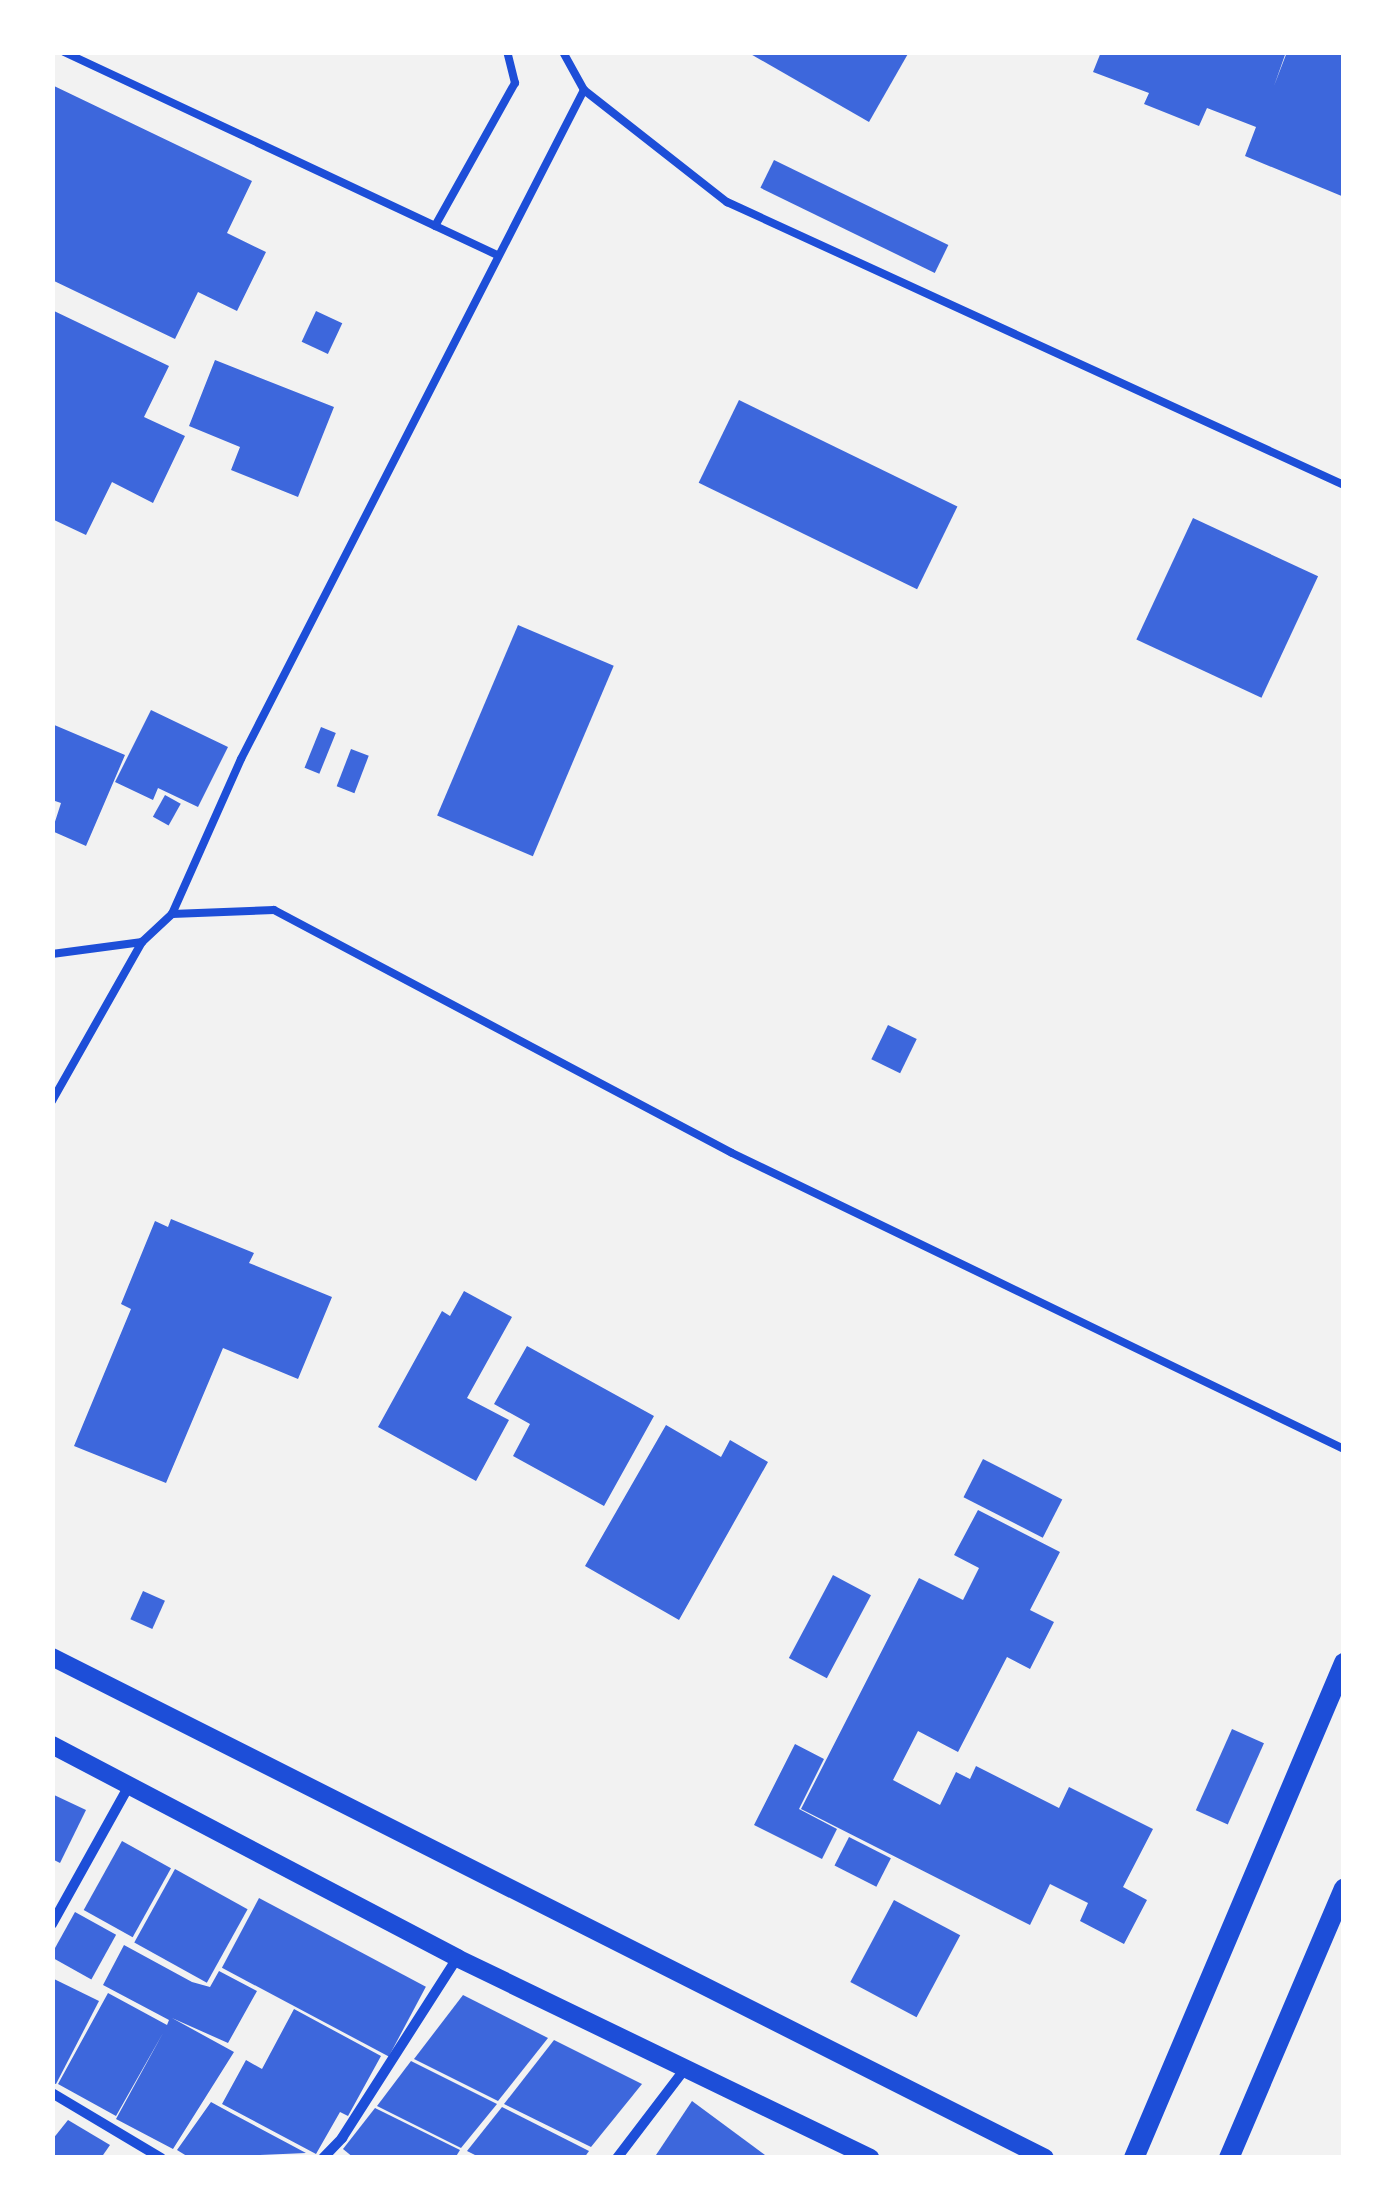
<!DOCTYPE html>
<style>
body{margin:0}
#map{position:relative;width:1396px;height:2210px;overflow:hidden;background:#f2f2f2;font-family:Figtree,sans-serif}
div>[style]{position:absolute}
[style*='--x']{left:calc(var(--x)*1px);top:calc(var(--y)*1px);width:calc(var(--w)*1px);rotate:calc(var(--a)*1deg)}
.building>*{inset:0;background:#3d67dc;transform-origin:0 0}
.service>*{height:8px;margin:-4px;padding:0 4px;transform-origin:4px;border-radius:4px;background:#1d4ed8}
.minor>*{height:10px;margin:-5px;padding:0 5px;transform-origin:5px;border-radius:5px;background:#1d4ed8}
.tertiary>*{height:18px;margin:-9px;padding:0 9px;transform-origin:9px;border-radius:9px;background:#1d4ed8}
.secondary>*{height:20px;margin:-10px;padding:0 10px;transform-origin:10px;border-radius:10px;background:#1d4ed8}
span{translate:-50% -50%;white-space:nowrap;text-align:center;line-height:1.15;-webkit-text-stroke:8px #fff;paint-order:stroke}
.frame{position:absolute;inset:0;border:55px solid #fff;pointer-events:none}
</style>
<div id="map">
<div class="building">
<div style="clip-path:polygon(747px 52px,909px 52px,869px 122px)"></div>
<div style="clip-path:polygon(1101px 52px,1286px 52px,1274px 86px,1287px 52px,1344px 52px,1344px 197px,1245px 156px,1256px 127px,1207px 108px,1199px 126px,1144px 104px,1149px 93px,1093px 72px)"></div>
<div style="clip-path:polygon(52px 85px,252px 181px,227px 233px,266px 252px,237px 311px,198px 292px,175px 339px,52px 280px)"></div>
<div style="left:774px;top:160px;width:194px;height:31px;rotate:26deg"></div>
<div style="clip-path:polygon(52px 310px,169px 366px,144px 417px,185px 436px,153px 503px,112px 482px,86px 535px,52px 519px)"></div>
<div style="left:316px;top:311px;width:29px;height:34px;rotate:25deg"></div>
<div style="clip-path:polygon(215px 360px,334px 407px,298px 497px,231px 470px,240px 447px,189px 426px)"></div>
<div style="left:739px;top:400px;width:243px;height:92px;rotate:26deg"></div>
<div style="left:1193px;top:518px;width:138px;height:134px;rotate:25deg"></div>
<div style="left:518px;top:625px;width:104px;height:207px;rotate:23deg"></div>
<div style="clip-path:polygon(151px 710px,228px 747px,198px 807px,158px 788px,153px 800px,115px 782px)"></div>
<div style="clip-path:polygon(52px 724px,125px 755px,86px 846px,52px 831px,61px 803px,52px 800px)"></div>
<div style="left:321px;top:727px;width:16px;height:44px;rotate:22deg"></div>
<div style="left:351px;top:749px;width:19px;height:40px;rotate:21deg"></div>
<div style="left:165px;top:795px;width:18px;height:25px;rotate:29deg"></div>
<div style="left:888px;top:1025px;width:32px;height:38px;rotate:26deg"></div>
<div style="clip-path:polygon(171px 1219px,254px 1253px,249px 1263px,332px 1297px,298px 1379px,223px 1348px,166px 1483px,74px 1446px,131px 1309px,121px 1304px,155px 1221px,168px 1227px)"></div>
<div style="clip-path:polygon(464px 1291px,512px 1317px,467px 1398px,509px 1420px,476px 1481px,378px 1427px,442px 1311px,450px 1316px)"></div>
<div style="clip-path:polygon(527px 1346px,654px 1416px,604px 1506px,513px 1456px,530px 1424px,494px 1404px)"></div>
<div style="clip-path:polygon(666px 1425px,721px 1457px,730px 1440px,768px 1462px,679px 1620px,585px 1566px)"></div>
<div style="left:983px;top:1459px;width:89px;height:43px;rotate:27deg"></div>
<div style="clip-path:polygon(978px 1510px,1060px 1552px,1030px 1610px,1054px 1622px,1030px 1669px,1007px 1657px,958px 1752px,918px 1731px,893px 1780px,940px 1805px,956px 1772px,970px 1779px,976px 1766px,1059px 1808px,1069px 1787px,1153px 1829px,1123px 1887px,1147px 1900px,1124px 1944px,1080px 1921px,1088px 1903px,1050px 1884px,1030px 1925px,801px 1809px,919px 1578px,963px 1600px,979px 1568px,954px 1555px)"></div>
<div style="left:833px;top:1575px;width:43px;height:94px;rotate:28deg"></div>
<div style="left:143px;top:1591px;width:24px;height:31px;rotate:24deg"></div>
<div style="left:1232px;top:1729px;width:35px;height:89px;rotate:24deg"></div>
<div style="clip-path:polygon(795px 1744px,824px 1759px,799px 1809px,837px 1829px,822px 1859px,754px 1825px)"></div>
<div style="clip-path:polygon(52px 1794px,86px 1810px,60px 1863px,52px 1859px)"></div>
<div style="left:849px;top:1837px;width:47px;height:32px;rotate:27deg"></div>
<div style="left:122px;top:1841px;width:56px;height:79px;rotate:29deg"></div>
<div style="left:175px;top:1869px;width:83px;height:84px;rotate:29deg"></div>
<div style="left:259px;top:1898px;width:189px;height:79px;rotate:28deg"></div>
<div style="left:894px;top:1900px;width:75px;height:93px;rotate:28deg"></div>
<div style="left:75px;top:1912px;width:47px;height:51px;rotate:29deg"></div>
<div style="clip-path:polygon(124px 1945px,192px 1982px,210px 1987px,219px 1971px,257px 1991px,228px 2043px,172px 2018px,234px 2052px,173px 2149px,116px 2119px,163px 2033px,116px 2116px,58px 2084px,108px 1993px,167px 2025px,169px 2020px,103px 1985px)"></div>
<div style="clip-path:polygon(52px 1978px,99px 2001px,56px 2084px,52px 2083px)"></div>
<div style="clip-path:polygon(463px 1995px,548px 2038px,498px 2101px,414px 2059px)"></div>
<div style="clip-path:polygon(294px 2009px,381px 2056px,348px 2116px,340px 2112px,316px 2154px,222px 2104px,246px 2060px,262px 2069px)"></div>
<div style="clip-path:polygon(554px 2040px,642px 2084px,591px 2147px,504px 2104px)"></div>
<div style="clip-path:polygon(411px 2061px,497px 2104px,461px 2148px,377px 2106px)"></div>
<div style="clip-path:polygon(692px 2101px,769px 2158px,654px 2158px)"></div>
<div style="clip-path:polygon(211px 2102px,233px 2114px,306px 2153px,190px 2158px,177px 2150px)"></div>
<div style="clip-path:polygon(502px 2107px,589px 2151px,584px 2158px,481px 2158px,467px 2151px)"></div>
<div style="clip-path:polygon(375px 2108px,460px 2150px,455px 2158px,354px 2158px,343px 2149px)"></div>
<div style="clip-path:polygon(68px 2120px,110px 2145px,101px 2158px,52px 2158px,52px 2140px)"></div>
</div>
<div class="service">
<div style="--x:64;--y:52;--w:478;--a:25.1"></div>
<div style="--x:584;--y:90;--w:182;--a:38.1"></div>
<div style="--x:727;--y:202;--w:679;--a:24.64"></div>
<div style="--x:435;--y:226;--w:164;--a:-60.8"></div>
<div style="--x:515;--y:83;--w:32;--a:-104"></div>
<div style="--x:172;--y:914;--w:170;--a:-66"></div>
<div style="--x:241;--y:759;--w:752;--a:-62.86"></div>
<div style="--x:584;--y:90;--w:43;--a:-118.9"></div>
<div style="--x:52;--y:954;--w:91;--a:-7.6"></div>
<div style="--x:52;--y:1101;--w:183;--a:-60.5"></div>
<div style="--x:142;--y:942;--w:41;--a:-43"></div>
<div style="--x:172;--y:914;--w:102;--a:-2.2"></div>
<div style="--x:274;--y:910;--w:518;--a:27.95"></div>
<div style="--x:732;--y:1153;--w:680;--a:25.81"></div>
</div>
<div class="minor">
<div style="--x:52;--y:1924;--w:160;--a:-60.9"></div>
<div style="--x:52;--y:2093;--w:127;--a:30.8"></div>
<div style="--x:323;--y:2158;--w:28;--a:-46"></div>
<div style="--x:342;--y:2138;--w:214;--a:-57.4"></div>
<div style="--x:617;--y:2158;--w:111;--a:-52.7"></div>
</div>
<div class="tertiary">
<div style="--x:52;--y:1657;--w:1112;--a:26.77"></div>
<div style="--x:52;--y:1745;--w:458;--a:27.7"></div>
<div style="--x:457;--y:1958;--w:459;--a:25.8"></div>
</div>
<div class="secondary">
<div style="--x:1134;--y:2158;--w:538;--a:-67.01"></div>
<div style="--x:1229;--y:2158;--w:293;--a:-66.9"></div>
</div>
<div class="frame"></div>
</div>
